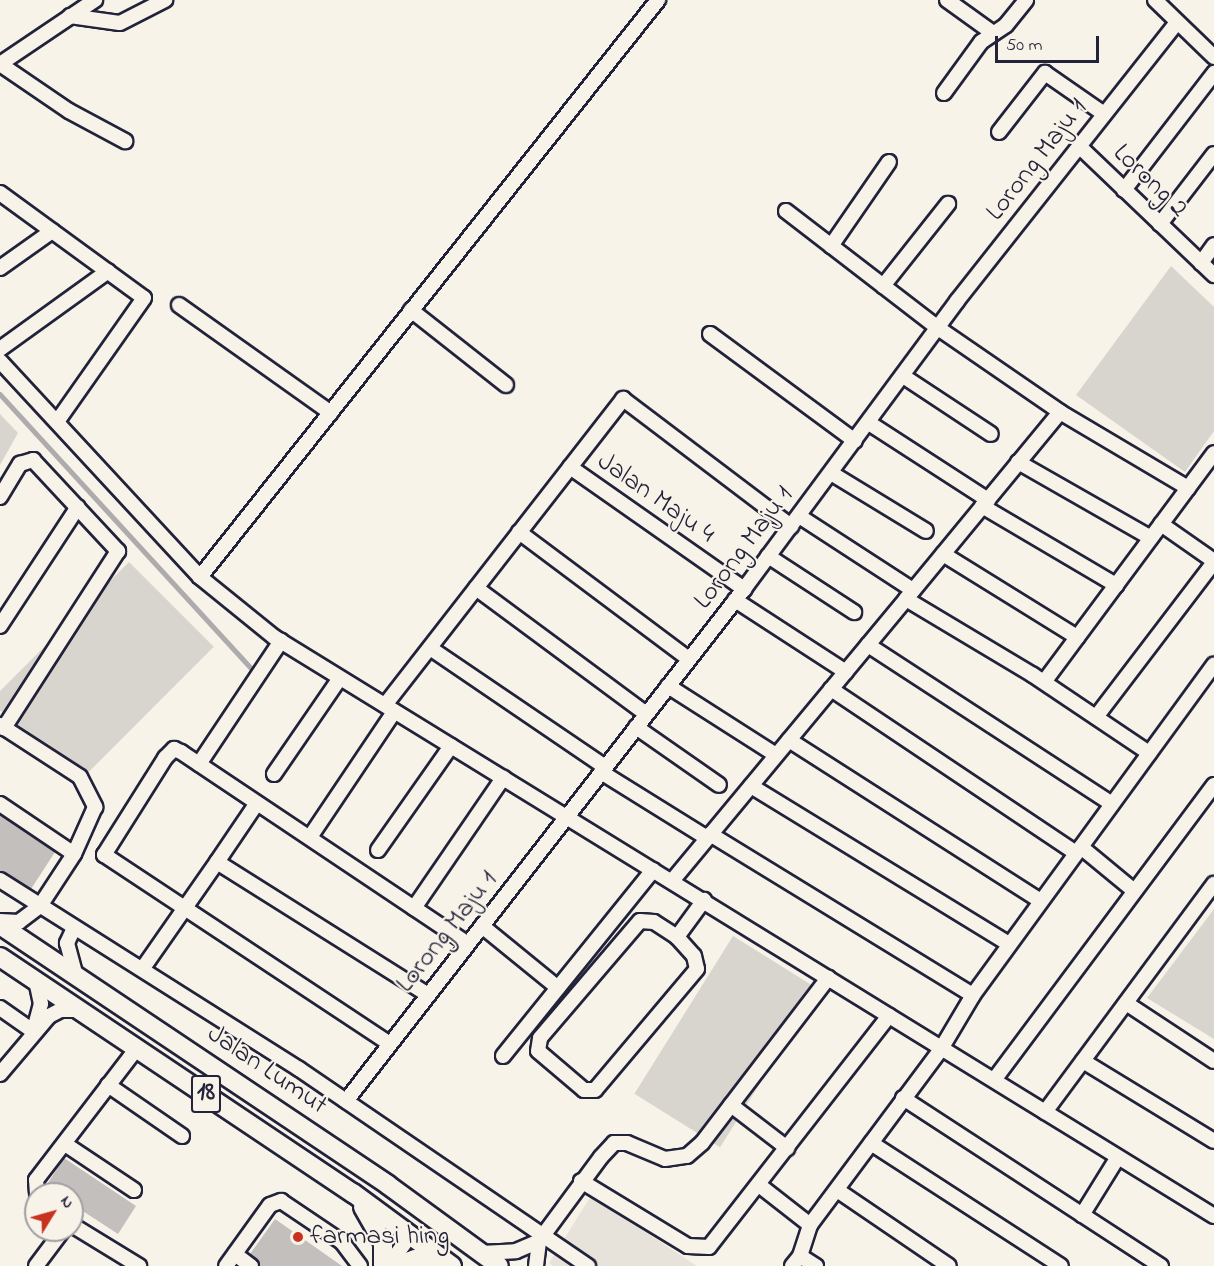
<!DOCTYPE html>
<style>
body{margin:0}
#map{position:relative;width:1214px;height:1266px;overflow:hidden;background:#f7f3e8;font-family:"Indie Flower",sans-serif}
div>[style]{position:absolute}
[style*='--x']{left:calc(var(--x)*1px);top:calc(var(--y)*1px);width:calc(var(--w)*1px);rotate:calc(var(--a)*1deg)}
.built>*{inset:0;background:#e7e3db}
.green>*{inset:0;background:#d8d5cf;transform-origin:0 0}
.stream>*{height:4.5px;margin:-2.25px;padding:0 2.25px;transform-origin:2.25px;border-radius:2.25px;background:#aeabad}
.building>*{inset:0;background:#c2bfbd}
.roads{filter:drop-shadow(2px 0 #22223b) drop-shadow(-2px 0 #22223b) drop-shadow(0 2px #22223b) drop-shadow(0 -2px #22223b)}
.minor>*{height:14px;margin:-7px;padding:0 7px;transform-origin:7px;border-radius:7px;background:#f7f3e8}
.major>*{height:18px;margin:-9px;padding:0 9px;transform-origin:9px;border-radius:9px;background:#f7f3e8}
.dots>*{width:16px;height:16px;translate:-50% -50%;box-sizing:border-box;border:3px solid #f7f3e8;border-radius:50%}
span{translate:-50% -50%;white-space:nowrap;text-align:center;line-height:1.15;-webkit-text-stroke:4.5px #f7f3e8;paint-order:stroke}
.shield-label span{padding:2px 4px;background:#f7f3e8;border:2px solid;border-radius:4px;-webkit-text-stroke-width:0}
.shield-label{font-size:26px;color:#22223b;font-weight:700}
.street-label{font-size:27px;color:#22223b}
.poi-label{font-size:27px;color:#22223b}
.left{translate:0 -50%;text-align:left}
.north{position:absolute;left:24px;top:1182px;width:60px;height:60px;box-sizing:border-box;background:#f7f3e8;border:2px solid #a29fa3;border-radius:50%;rotate:53deg;font-size:16px;font-weight:700;line-height:24px;text-align:center;color:#22223b}
.north::after{content:'';display:block;margin:auto;width:21px;height:27px;background:#c8321e;clip-path:polygon(50% 0,100% 100%,50% 72%,0 100%)}
.scale{position:absolute;left:995px;top:36px;width:104px;height:27px;box-sizing:border-box;border:3px solid #22223b;border-top:0;padding-left:8px;font-size:18px;line-height:21px;white-space:nowrap;color:#22223b;-webkit-text-stroke:4px #f7f3e8;paint-order:stroke}
</style>
<div id="map">
<div class="built">
<div style="clip-path:polygon(591px 1196px,697px 1266px,553px 1266px,549px 1263px)"></div>
</div>
<div class="green">
<div style="clip-path:polygon(1171px 266px,1214px 307px,1214px 431px,1185px 472px,1076px 395px)"></div>
<div style="clip-path:polygon(0 414px,18px 433px,0 465px)"></div>
<div style="left:129px;top:562px;width:120px;height:196px;rotate:45deg"></div>
<div style="clip-path:polygon(1214px 909px,1214px 1039px,1147px 998px)"></div>
<div style="left:733px;top:936px;width:101px;height:186px;rotate:32deg"></div>
</div>
<div class="stream">
<div style="--x:0;--y:394;--w:373;--a:47.5"></div>
</div>
<div class="building">
<div style="clip-path:polygon(0 815px,55px 852px,31px 889px,0 871px)"></div>
<div style="clip-path:polygon(64px 1158px,136px 1206px,118px 1234px,72px 1204px,72px 1194px,57px 1194px,46px 1186px)"></div>
<div style="clip-path:polygon(275px 1219px,342px 1266px,260px 1266px,250px 1254px)"></div>
</div>
<div class="roads">
<div class="minor">
<div style="--x:947;--y:0;--w:57;--a:35.7"></div>
<div style="--x:1155;--y:0;--w:82;--a:44"></div>
<div style="--x:70;--y:16;--w:50;--a:8"></div>
<div style="--x:120;--y:23;--w:51;--a:-27.1"></div>
<div style="--x:0;--y:64;--w:83;--a:34.3"></div>
<div style="--x:69;--y:111;--w:64;--a:28.2"></div>
<div style="--x:0;--y:64;--w:115;--a:-34"></div>
<div style="--x:944;--y:93;--w:63;--a:-54"></div>
<div style="--x:981;--y:42;--w:30;--a:-34"></div>
<div style="--x:1006;--y:25;--w:32;--a:-51"></div>
<div style="--x:999;--y:132;--w:75;--a:-52.1"></div>
<div style="--x:1045;--y:73;--w:72;--a:34.8"></div>
<div style="--x:1079;--y:146;--w:187;--a:43.7"></div>
<div style="--x:1124;--y:190;--w:148;--a:-52.4"></div>
<div style="--x:0;--y:193;--w:178;--a:36.1"></div>
<div style="--x:144;--y:298;--w:151;--a:125.1"></div>
<div style="--x:786;--y:211;--w:192;--a:37.6"></div>
<div style="--x:938;--y:328;--w:148;--a:34.5"></div>
<div style="--x:1060;--y:412;--w:149;--a:30.7"></div>
<div style="--x:1160;--y:224;--w:88;--a:-52.4"></div>
<div style="--x:831;--y:246;--w:102;--a:-55.4"></div>
<div style="--x:1201;--y:263;--w:22;--a:-54"></div>
<div style="--x:0;--y:268;--w:64;--a:-35.4"></div>
<div style="--x:883;--y:286;--w:105;--a:-51.6"></div>
<div style="--x:179;--y:305;--w:186;--a:35.4"></div>
<div style="--x:411;--y:310;--w:121;--a:38.3"></div>
<div style="--x:710;--y:334;--w:180;--a:36.4"></div>
<div style="--x:0;--y:349;--w:133;--a:-35.8"></div>
<div style="--x:0;--y:361;--w:294;--a:47.2"></div>
<div style="--x:200;--y:577;--w:95;--a:39"></div>
<div style="--x:274;--y:637;--w:1104;--a:31.63"></div>
<div style="--x:903;--y:376;--w:105;--a:33.4"></div>
<div style="--x:869;--y:423;--w:142;--a:32.9"></div>
<div style="--x:1018;--y:462;--w:153;--a:29.7"></div>
<div style="--x:570;--y:467;--w:213;--a:35"></div>
<div style="--x:831;--y:473;--w:111;--a:31.4"></div>
<div style="--x:0;--y:497;--w:39;--a:-59"></div>
<div style="--x:20;--y:464;--w:14;--a:-17"></div>
<div style="--x:33;--y:460;--w:125;--a:47"></div>
<div style="--x:118;--y:551;--w:211;--a:122.8"></div>
<div style="--x:982;--y:506;--w:156;--a:30.5"></div>
<div style="--x:799;--y:516;--w:136;--a:33"></div>
<div style="--x:1161;--y:524;--w:65;--a:34.9"></div>
<div style="--x:519;--y:532;--w:212;--a:36.8"></div>
<div style="--x:943;--y:554;--w:158;--a:31.8"></div>
<div style="--x:768;--y:556;--w:103;--a:33.1"></div>
<div style="--x:200;--y:577;--w:737;--a:-51.56"></div>
<div style="--x:476;--y:588;--w:212;--a:36.5"></div>
<div style="--x:906;--y:599;--w:242;--a:-50.5"></div>
<div style="--x:735;--y:600;--w:132;--a:33"></div>
<div style="--x:0;--y:626;--w:142;--a:-56.8"></div>
<div style="--x:868;--y:645;--w:291;--a:33.1"></div>
<div style="--x:430;--y:648;--w:212;--a:34.2"></div>
<div style="--x:1044;--y:682;--w:285;--a:-53.4"></div>
<div style="--x:668;--y:686;--w:128;--a:32.6"></div>
<div style="--x:831;--y:689;--w:295;--a:33.8"></div>
<div style="--x:385;--y:705;--w:388;--a:-52.1"></div>
<div style="--x:623;--y:399;--w:211;--a:37.1"></div>
<div style="--x:1096;--y:717;--w:195;--a:-52.7"></div>
<div style="--x:0;--y:725;--w:95;--a:33"></div>
<div style="--x:80;--y:777;--w:34;--a:63"></div>
<div style="--x:95;--y:807;--w:51;--a:114.1"></div>
<div style="--x:74;--y:854;--w:62;--a:123.2"></div>
<div style="--x:40;--y:906;--w:26;--a:143"></div>
<div style="--x:19;--y:922;--w:19;--a:-177"></div>
<div style="--x:636;--y:727;--w:101;--a:34.9"></div>
<div style="--x:789;--y:740;--w:299;--a:32.6"></div>
<div style="--x:199;--y:764;--w:148;--a:-56.3"></div>
<div style="--x:601;--y:772;--w:125;--a:31.9"></div>
<div style="--x:274;--y:774;--w:116;--a:-55.5"></div>
<div style="--x:751;--y:786;--w:303;--a:31.5"></div>
<div style="--x:0;--y:804;--w:89;--a:34"></div>
<div style="--x:710;--y:834;--w:308;--a:31.5"></div>
<div style="--x:310;--y:837;--w:151;--a:-56.1"></div>
<div style="--x:1081;--y:847;--w:67;--a:39.6"></div>
<div style="--x:378;--y:850;--w:127;--a:-54.9"></div>
<div style="--x:217;--y:862;--w:71;--a:-55.9"></div>
<div style="--x:0;--y:880;--w:354;--a:32.3"></div>
<div style="--x:299;--y:1069;--w:350;--a:34.3"></div>
<div style="--x:672;--y:881;--w:366;--a:-50.3"></div>
<div style="--x:906;--y:599;--w:148;--a:30.9"></div>
<div style="--x:1033;--y:675;--w:140;--a:33.9"></div>
<div style="--x:414;--y:908;--w:158;--a:-55.6"></div>
<div style="--x:482;--y:926;--w:98;--a:39.2"></div>
<div style="--x:74;--y:928;--w:17;--a:115"></div>
<div style="--x:67;--y:943;--w:34;--a:75"></div>
<div style="--x:677;--y:937;--w:25;--a:48"></div>
<div style="--x:694;--y:956;--w:13;--a:77"></div>
<div style="--x:697;--y:969;--w:158;--a:130.1"></div>
<div style="--x:595;--y:1090;--w:11;--a:180"></div>
<div style="--x:584;--y:1090;--w:60;--a:-139.7"></div>
<div style="--x:538;--y:1051;--w:13;--a:-81"></div>
<div style="--x:540;--y:1038;--w:154;--a:-49.5"></div>
<div style="--x:640;--y:921;--w:14;--a:4"></div>
<div style="--x:654;--y:922;--w:27;--a:33"></div>
<div style="--x:677;--y:937;--w:46;--a:-53.9"></div>
<div style="--x:143;--y:968;--w:129;--a:-55.1"></div>
<div style="--x:217;--y:862;--w:249;--a:32.2"></div>
<div style="--x:1126;--y:1003;--w:105;--a:33.4"></div>
<div style="--x:0;--y:1008;--w:40;--a:34.9"></div>
<div style="--x:35;--y:1026;--w:23;--a:-75"></div>
<div style="--x:41;--y:1004;--w:25;--a:-102"></div>
<div style="--x:390;--y:1044;--w:343;--a:-146.5"></div>
<div style="--x:104;--y:855;--w:115;--a:-57.8"></div>
<div style="--x:165;--y:758;--w:13;--a:-45"></div>
<div style="--x:174;--y:749;--w:8;--a:23"></div>
<div style="--x:181;--y:752;--w:345;--a:33.8"></div>
<div style="--x:503;--y:1056;--w:239;--a:-51.1"></div>
<div style="--x:1083;--y:1061;--w:153;--a:31.4"></div>
<div style="--x:0;--y:1074;--w:76;--a:-49.8"></div>
<div style="--x:49;--y:1016;--w:13;--a:-27"></div>
<div style="--x:61;--y:1010;--w:19;--a:0"></div>
<div style="--x:994;--y:1080;--w:368;--a:-53.3"></div>
<div style="--x:108;--y:1085;--w:90;--a:34.6"></div>
<div style="--x:903;--y:1098;--w:308;--a:33.1"></div>
<div style="--x:346;--y:1101;--w:648;--a:-52.14"></div>
<div style="--x:744;--y:589;--w:358;--a:-53.5"></div>
<div style="--x:957;--y:301;--w:355;--a:-51.7"></div>
<div style="--x:731;--y:1105;--w:71;--a:37.5"></div>
<div style="--x:1045;--y:1112;--w:284;--a:-53.5"></div>
<div style="--x:871;--y:1143;--w:226;--a:32.9"></div>
<div style="--x:65;--y:1144;--w:83;--a:33.7"></div>
<div style="--x:581;--y:1181;--w:125;--a:31.3"></div>
<div style="--x:688;--y:1246;--w:21;--a:3"></div>
<div style="--x:709;--y:1247;--w:293;--a:-52.1"></div>
<div style="--x:759;--y:1185;--w:65;--a:38.1"></div>
<div style="--x:837;--y:1190;--w:135;--a:34.2"></div>
<div style="--x:37;--y:1194;--w:14;--a:-94"></div>
<div style="--x:36;--y:1180;--w:166;--a:-52.6"></div>
<div style="--x:1082;--y:1215;--w:68;--a:-58.2"></div>
<div style="--x:72;--y:1225;--w:79;--a:31.5"></div>
<div style="--x:481;--y:1253;--w:35;--a:-3"></div>
<div style="--x:516;--y:1251;--w:25;--a:-23"></div>
<div style="--x:235;--y:1254;--w:20;--a:37"></div>
<div style="--x:800;--y:1256;--w:19;--a:32"></div>
<div style="--x:36;--y:1266;--w:45;--a:-53.1"></div>
<div style="--x:226;--y:1266;--w:75;--a:-54.2"></div>
<div style="--x:270;--y:1205;--w:12;--a:-20"></div>
<div style="--x:281;--y:1201;--w:73;--a:33.9"></div>
<div style="--x:342;--y:1242;--w:30;--a:53"></div>
<div style="--x:388;--y:1266;--w:37;--a:-54"></div>
<div style="--x:536;--y:1266;--w:25;--a:-83"></div>
<div style="--x:539;--y:1241;--w:104;--a:-53.6"></div>
<div style="--x:601;--y:1157;--w:19;--a:-47"></div>
<div style="--x:614;--y:1143;--w:13;--a:0"></div>
<div style="--x:627;--y:1143;--w:41;--a:22.8"></div>
<div style="--x:665;--y:1159;--w:22;--a:-8"></div>
<div style="--x:687;--y:1156;--w:20;--a:-41"></div>
<div style="--x:702;--y:1143;--w:208;--a:-52.6"></div>
<div style="--x:792;--y:1266;--w:13;--a:-51"></div>
<div style="--x:800;--y:1256;--w:33;--a:-72"></div>
<div style="--x:810;--y:1225;--w:219;--a:-53.3"></div>
<div style="--x:941;--y:1049;--w:63;--a:-59.3"></div>
<div style="--x:973;--y:995;--w:409;--a:-53.9"></div>
</div>
<div class="major">
<div style="--x:0;--y:925;--w:467;--a:33.8"></div>
<div style="--x:388;--y:1185;--w:137;--a:36.1"></div>
<div style="--x:0;--y:957;--w:425;--a:33.8"></div>
<div style="--x:353;--y:1193;--w:123;--a:36.4"></div>
<div style="--x:363;--y:1207;--w:40;--a:60.3"></div>
<div style="--x:383;--y:1242;--w:24;--a:90"></div>
<div style="--x:396;--y:1266;--w:20;--a:-20"></div>
<div style="--x:415;--y:1259;--w:29;--a:8"></div>
</div>
</div>
<div class="dots">
<div style="left:298px;top:1237px;background:#c8321e"></div>
</div>
<div class="shield-label">
<span style="left:206px;top:1094px">18</span>
</div>
<div class="street-label">
<span style="left:1037px;top:160px;rotate:-52deg">Lorong Maju 1</span>
<span style="left:1150px;top:181px;rotate:44deg">Lorong 2</span>
<span style="left:656px;top:498px;rotate:35deg">Jalan Maju 4</span>
<span style="left:744px;top:548px;rotate:-53deg">Lorong Maju 1</span>
<span style="left:447px;top:932px;rotate:-52deg">Lorong Maju 1</span>
<span style="left:267px;top:1070px;rotate:34deg">Jalan Lumut</span>
</div>
<div class="poi-label">
<span class="left" style="left:310px;top:1237px">farmasi hing</span>
</div>
<div class="north">N</div>
<div class="scale">50 m</div>
</div>
